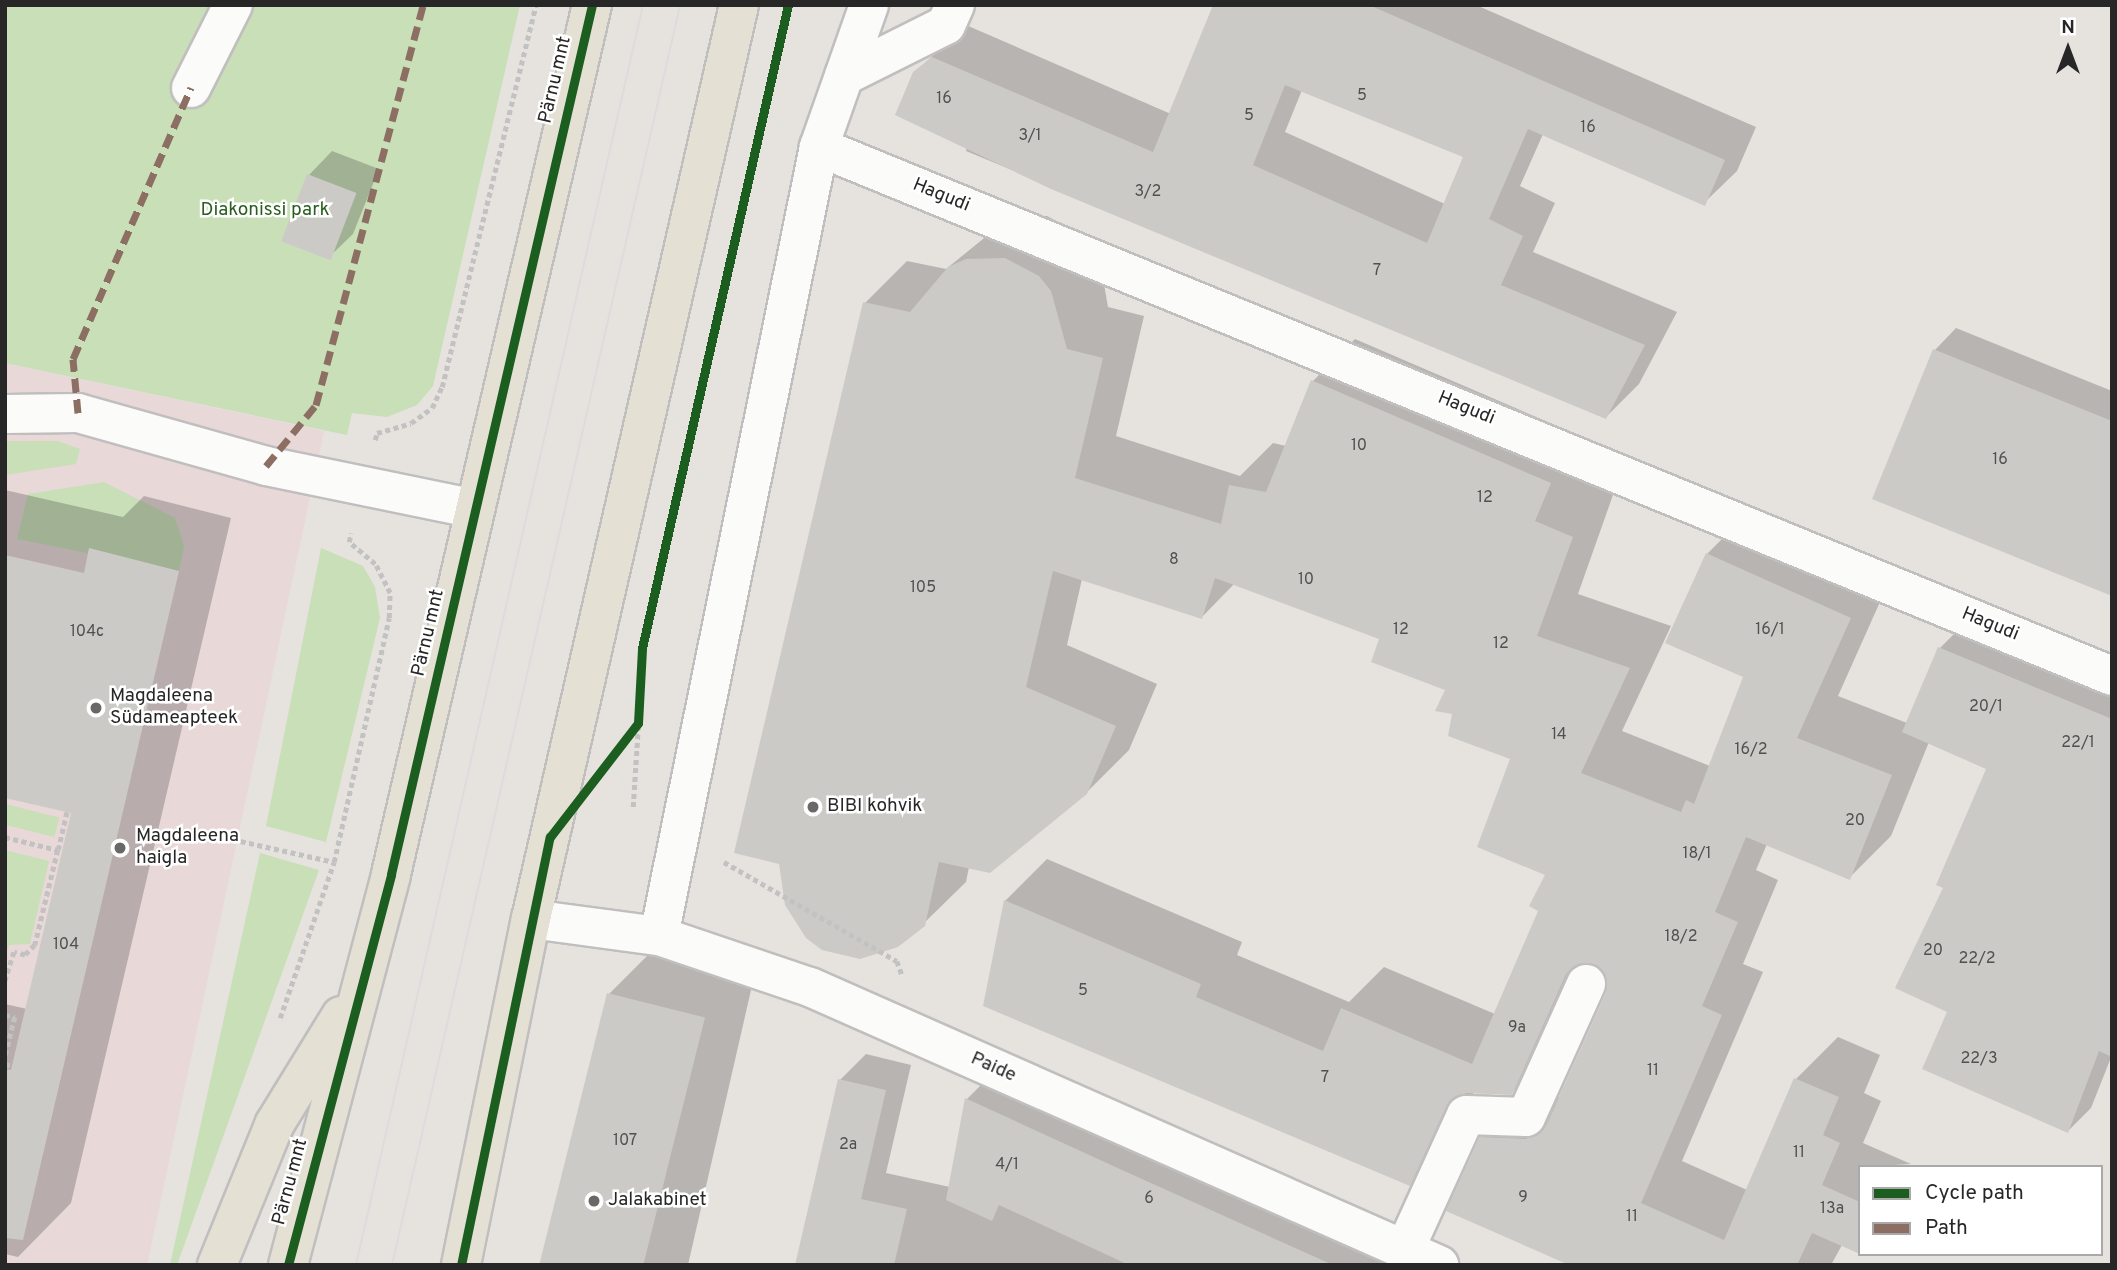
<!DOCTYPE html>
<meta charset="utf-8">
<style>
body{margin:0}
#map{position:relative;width:2117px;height:1270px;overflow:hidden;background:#e6e2de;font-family:Overpass,sans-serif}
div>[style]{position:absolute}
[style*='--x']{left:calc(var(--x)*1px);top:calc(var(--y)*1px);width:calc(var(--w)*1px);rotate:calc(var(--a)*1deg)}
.medical>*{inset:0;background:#e8d8d7}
.green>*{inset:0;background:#c8dfb8;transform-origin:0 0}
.shadow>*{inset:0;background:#0003}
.building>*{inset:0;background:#cccac7;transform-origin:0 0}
.path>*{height:4.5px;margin-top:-2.25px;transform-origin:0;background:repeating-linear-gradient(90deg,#c2c2c2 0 5px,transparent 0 8.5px)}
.roads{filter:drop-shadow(2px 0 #c0bebf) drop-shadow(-2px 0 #c0bebf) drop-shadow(0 2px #c0bebf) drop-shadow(0 -2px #c0bebf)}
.minor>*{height:38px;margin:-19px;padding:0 19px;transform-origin:19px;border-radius:19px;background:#fbfbfa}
.major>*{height:38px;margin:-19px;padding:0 19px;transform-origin:19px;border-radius:19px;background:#e4e0d3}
.tram>*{height:2px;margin:-1px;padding:0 1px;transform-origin:1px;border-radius:1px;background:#dddcdd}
.quiet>*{height:7px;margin-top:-3.5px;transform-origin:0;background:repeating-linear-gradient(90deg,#8d6e63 0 14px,transparent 0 21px)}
.cycleway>*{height:9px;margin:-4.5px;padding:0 4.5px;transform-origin:4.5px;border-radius:4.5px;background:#1b5e20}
.dots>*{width:19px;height:19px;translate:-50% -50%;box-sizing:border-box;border:4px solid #fff;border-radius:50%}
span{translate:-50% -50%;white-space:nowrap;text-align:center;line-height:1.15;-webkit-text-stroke:5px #fff;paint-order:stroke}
.number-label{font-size:16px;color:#515050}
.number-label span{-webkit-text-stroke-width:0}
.street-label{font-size:19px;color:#272727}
.park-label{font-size:19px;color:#2a5e1e}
.poi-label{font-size:19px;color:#272727}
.left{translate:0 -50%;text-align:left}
.frame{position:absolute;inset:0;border:7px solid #272727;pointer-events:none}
.legend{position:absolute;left:1858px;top:1165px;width:245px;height:91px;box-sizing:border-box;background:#fff;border:2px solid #a9a9a9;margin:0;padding:9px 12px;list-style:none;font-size:21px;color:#272727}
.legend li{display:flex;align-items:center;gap:14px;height:35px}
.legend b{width:35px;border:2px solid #a9a9a9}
.north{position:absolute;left:2033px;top:14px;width:70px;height:70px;-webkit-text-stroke:5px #fff;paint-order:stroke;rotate:0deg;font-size:19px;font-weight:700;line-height:28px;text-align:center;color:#272727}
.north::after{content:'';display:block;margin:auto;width:24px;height:32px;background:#272727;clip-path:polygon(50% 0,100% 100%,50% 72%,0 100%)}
</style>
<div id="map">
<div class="medical">
<div style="clip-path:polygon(5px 363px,324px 431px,147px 1265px,5px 1265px)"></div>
</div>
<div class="green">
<div style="clip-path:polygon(5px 5px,520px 5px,433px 386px,417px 405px,387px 417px,352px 413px,347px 435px,5px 363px)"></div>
<div style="clip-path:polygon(5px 441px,58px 441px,80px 449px,76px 464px,5px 475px)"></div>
<div style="clip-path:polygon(104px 482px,175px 518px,184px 546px,179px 571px,17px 539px,28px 494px)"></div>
<div style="clip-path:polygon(321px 548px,363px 566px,375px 587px,380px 618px,326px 842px,266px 826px)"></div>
<div style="left:5px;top:804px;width:56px;height:20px;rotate:14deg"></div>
<div style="clip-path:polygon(5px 850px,49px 861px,30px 944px,9px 945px,5px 958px)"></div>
<div style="clip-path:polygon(260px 853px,319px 870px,177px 1265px,170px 1265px)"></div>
</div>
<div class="shadow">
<div style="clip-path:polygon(evenodd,1216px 5px,1476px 5px,1756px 127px,1737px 171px,1704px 203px,1543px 134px,1520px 186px,1555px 203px,1533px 252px,1677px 312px,1639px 384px,1606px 417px,966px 151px,968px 144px,914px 73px,966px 25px,1171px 114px,1216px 5px,1302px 90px,1465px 156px,1445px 204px,1285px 132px,1302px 90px)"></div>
<div style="clip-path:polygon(332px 151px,379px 169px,353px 234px,329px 257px,309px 175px)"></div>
<div style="clip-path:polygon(1047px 216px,1081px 234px,1101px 267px,1108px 307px,1144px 316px,1116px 436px,1240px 476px,1273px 443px,1286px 446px,1313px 381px,1355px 339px,1592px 441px,1576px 479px,1613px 495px,1578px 594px,1671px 626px,1622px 731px,1710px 766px,1745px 676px,1707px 554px,1749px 512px,1892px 575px,1838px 696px,1907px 723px,1940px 648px,1963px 625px,2112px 687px,2112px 1055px,2091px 1108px,2068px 1131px,1950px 1011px,1945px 887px,1989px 768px,1929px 742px,1891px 836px,1849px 878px,1767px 844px,1756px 870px,1778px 880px,1743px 964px,1763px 972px,1682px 1161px,1747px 1190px,1796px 1079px,1838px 1037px,1880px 1055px,1864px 1093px,1881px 1101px,1863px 1143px,1911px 1164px,1860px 1167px,1860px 1241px,1842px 1245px,1831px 1265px,1576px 1265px,1481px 1138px,1524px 1096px,1561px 1097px,1608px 993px,1606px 971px,1594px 961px,1554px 1051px,1511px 1093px,1474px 1092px,1451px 1142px,1409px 1184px,1005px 901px,1047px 859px,1242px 942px,1237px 955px,1349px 1002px,1384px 967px,1495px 1014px,1541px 910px,1547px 874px,1513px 758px,1454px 713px,1447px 689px,1381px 638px,1235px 583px,1202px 617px,1082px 579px,1067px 645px,1157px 684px,1129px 750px,1086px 793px,969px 867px,966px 882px,923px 924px,780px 863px,736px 852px,865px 303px,907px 261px,946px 269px,1010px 217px)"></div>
<div style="clip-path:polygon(1956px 328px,2112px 391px,2112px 594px,1935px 350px)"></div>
<div style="clip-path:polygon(5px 490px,123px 517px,144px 496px,231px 518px,71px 1203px,18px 1257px,5px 1254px,5px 1004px,27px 1009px,73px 812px,5px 796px)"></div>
<div style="clip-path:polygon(662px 941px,757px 964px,688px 1265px,547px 1265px,609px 994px)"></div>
<div style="clip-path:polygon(866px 1054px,911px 1065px,886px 1173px,950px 1187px,967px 1099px,993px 1073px,1424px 1265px,797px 1265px,840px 1080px)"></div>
</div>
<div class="building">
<div style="clip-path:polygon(evenodd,1213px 5px,1369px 5px,1725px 160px,1705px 206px,1528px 129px,1489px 219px,1523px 236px,1501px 285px,1645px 345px,1606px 419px,1051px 189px,895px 115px,913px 72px,932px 57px,1153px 152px,1213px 5px,1285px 85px,1463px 157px,1427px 243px,1253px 165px,1285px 85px)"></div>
<div style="left:307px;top:174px;width:53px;height:72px;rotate:21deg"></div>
<div style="clip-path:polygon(1005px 258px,1039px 276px,1051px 291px,1067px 349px,1103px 358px,1075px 478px,1221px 524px,1229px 485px,1266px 492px,1311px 380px,1551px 483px,1535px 521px,1573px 537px,1537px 636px,1630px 668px,1581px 773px,1681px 812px,1686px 800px,1694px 804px,1743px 677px,1665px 643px,1706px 553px,1851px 618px,1797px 738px,1892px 775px,1850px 880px,1746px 837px,1715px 912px,1738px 922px,1702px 1006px,1722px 1015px,1641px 1203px,1724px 1240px,1794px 1078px,1839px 1097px,1823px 1135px,1840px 1143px,1822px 1185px,1860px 1202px,1860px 1254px,1812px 1233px,1797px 1265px,1569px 1265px,1446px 1211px,1480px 1137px,1526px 1139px,1546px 1126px,1606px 993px,1604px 972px,1594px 964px,1574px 966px,1566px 974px,1512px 1095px,1466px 1093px,1447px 1105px,1410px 1186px,983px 1006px,1004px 900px,1201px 984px,1196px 997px,1323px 1051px,1341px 1008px,1472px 1064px,1538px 911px,1529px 906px,1545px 875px,1477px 847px,1510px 759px,1448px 736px,1452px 714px,1435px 711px,1445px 690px,1371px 662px,1379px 639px,1215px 578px,1202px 619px,1053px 571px,1026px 687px,1116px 726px,1087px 794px,990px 873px,939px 862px,925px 926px,898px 947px,860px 959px,822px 950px,806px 938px,785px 905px,779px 864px,734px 853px,863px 302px,910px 312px,948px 267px,966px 259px)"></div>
<div style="clip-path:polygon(1933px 349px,2112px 421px,2112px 596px,1872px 499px)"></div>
<div style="clip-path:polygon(89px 548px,179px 571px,23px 1240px,5px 1238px,5px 1069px,11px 1070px,71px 813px,5px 798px,5px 555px,84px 573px)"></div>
<div style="clip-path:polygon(1938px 647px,2112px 719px,2112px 1057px,2099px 1051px,2068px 1133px,1922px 1069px,1947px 1012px,1895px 988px,1943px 888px,1936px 885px,1986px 769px,1902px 732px)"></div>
<div style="left:607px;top:993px;width:101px;height:279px;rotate:14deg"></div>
<div style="clip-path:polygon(838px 1079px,886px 1090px,861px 1199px,907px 1209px,894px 1265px,795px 1265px)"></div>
<div style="clip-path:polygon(965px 1098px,1122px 1170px,1333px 1265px,1129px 1265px,999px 1205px,992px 1221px,946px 1200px)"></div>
</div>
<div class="path">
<div style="--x:375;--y:440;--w:7;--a:-74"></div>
<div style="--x:377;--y:433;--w:35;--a:-16"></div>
<div style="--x:411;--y:423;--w:26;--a:-36"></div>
<div style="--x:432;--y:408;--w:23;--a:-65"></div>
<div style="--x:442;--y:387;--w:393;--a:-76.2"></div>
<div style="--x:633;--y:807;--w:145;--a:-86.4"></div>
<div style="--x:191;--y:830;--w:147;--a:12.6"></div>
<div style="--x:5;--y:837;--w:55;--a:13.8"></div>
<div style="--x:58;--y:850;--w:98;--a:103.6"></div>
<div style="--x:35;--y:945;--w:14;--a:135"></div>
<div style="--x:25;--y:955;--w:11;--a:-165"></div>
<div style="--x:14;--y:952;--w:31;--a:107"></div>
<div style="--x:58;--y:850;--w:39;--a:-77"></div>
<div style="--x:724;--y:862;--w:199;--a:29.8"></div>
<div style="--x:897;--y:961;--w:15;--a:70"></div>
<div style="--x:5;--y:1015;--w:10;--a:11"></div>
<div style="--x:15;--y:1017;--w:41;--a:104"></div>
<div style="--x:280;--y:1018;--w:165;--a:-70.9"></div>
<div style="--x:334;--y:862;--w:250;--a:-77.3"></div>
<div style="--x:389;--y:618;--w:25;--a:-88"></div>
<div style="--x:390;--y:593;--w:33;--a:-117"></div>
<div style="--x:375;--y:564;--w:34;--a:-140"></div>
<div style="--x:349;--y:542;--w:9;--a:-77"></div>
<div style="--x:5;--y:1064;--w:7;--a:16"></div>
</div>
<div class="roads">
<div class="minor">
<div style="--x:844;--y:76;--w:114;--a:-26.6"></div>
<div style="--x:946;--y:25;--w:22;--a:-66"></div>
<div style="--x:191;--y:88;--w:93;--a:-63.2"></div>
<div style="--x:819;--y:147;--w:1397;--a:22.25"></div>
<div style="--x:5;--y:414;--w:73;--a:-0.8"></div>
<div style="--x:78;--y:413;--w:195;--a:15.7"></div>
<div style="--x:266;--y:466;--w:213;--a:11.6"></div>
<div style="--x:531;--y:919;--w:129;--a:7.6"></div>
<div style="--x:659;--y:936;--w:159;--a:18.7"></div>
<div style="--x:810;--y:987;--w:688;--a:23.84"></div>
<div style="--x:659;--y:936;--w:805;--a:-78.54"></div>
<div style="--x:819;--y:147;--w:151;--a:-70.6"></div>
<div style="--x:1405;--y:1249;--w:147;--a:-65.5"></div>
<div style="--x:1466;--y:1115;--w:60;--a:1.9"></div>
<div style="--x:1526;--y:1117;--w:146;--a:-65.7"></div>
</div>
<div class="major">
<div style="--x:217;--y:1265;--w:151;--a:-67.8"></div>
<div style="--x:274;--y:1125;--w:128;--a:-58.4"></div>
<div style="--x:288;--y:1265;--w:404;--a:-75.2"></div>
<div style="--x:391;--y:874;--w:892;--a:-76.98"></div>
<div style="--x:461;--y:1265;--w:353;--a:-78.6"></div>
<div style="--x:531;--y:919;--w:937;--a:-77.18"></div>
</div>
</div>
<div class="tram">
<div style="--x:356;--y:1265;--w:1292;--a:-77.17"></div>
<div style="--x:392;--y:1265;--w:1292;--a:-77.12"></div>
</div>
<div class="quiet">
<div style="--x:78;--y:413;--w:54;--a:-95.3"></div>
<div style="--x:73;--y:359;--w:296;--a:-66.5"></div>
<div style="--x:266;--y:466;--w:79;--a:-50.7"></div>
<div style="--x:316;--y:405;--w:414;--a:-75"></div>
</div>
<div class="cycleway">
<div style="--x:288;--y:1265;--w:404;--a:-75.2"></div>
<div style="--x:391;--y:874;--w:892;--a:-76.98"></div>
<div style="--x:461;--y:1265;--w:437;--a:-78.3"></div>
<div style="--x:550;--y:837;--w:144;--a:-52.3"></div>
<div style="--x:638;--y:723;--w:75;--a:-86.9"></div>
<div style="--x:642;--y:648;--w:659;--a:-77.21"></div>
</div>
<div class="dots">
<div style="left:96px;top:708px;background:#6a6867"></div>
<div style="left:813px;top:807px;background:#6a6867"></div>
<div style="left:120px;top:848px;background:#6a6867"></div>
<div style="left:594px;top:1201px;background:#6a6867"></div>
</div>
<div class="number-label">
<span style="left:1362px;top:96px">5</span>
<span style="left:944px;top:99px">16</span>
<span style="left:1249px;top:116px">5</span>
<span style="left:1588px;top:128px">16</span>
<span style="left:1030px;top:136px">3/1</span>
<span style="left:1148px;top:192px">3/2</span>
<span style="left:1377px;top:271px">7</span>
<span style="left:1359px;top:446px">10</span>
<span style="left:2000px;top:460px">16</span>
<span style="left:1485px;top:498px">12</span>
<span style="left:1174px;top:560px">8</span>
<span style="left:1306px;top:580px">10</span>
<span style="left:923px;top:588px">105</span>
<span style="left:1401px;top:630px">12</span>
<span style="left:1770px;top:630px">16/1</span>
<span style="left:87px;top:632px">104c</span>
<span style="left:1501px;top:644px">12</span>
<span style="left:1986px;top:707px">20/1</span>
<span style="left:1559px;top:735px">14</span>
<span style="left:2078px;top:743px">22/1</span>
<span style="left:1751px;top:750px">16/2</span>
<span style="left:1855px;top:821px">20</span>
<span style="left:1697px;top:854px">18/1</span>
<span style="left:1681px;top:937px">18/2</span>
<span style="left:66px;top:945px">104</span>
<span style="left:1933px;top:951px">20</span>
<span style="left:1977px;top:959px">22/2</span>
<span style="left:1083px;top:991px">5</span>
<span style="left:1517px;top:1028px">9a</span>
<span style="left:1979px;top:1059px">22/3</span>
<span style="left:1653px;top:1071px">11</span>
<span style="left:1325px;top:1078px">7</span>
<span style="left:625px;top:1141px">107</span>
<span style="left:848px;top:1145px">2a</span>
<span style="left:1799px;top:1153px">11</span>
<span style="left:1007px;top:1165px">4/1</span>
<span style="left:1523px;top:1198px">9</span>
<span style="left:1149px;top:1199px">6</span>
<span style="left:1832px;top:1209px">13a</span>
<span style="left:1632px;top:1217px">11</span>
</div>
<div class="street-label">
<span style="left:556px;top:80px;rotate:-77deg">Pärnu mnt</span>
<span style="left:941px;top:196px;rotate:22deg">Hagudi</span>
<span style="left:1466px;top:409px;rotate:22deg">Hagudi</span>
<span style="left:1990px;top:625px;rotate:22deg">Hagudi</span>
<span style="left:429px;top:633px;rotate:-77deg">Pärnu mnt</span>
<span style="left:993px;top:1068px;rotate:24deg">Paide</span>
<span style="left:291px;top:1182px;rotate:-75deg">Pärnu mnt</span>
</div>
<div class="park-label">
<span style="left:265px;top:211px">Diakonissi park</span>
</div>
<div class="poi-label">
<span class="left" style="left:110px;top:708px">Magdaleena<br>Südameapteek</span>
<span class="left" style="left:827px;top:807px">BIBI kohvik</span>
<span class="left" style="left:136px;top:848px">Magdaleena<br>haigla</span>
<span class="left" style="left:608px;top:1201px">Jalakabinet</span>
</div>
<div class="frame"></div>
<ul class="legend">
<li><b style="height:9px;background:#1b5e20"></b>Cycle path</li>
<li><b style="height:9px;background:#8d6e63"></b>Path</li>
</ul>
<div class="north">N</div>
</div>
